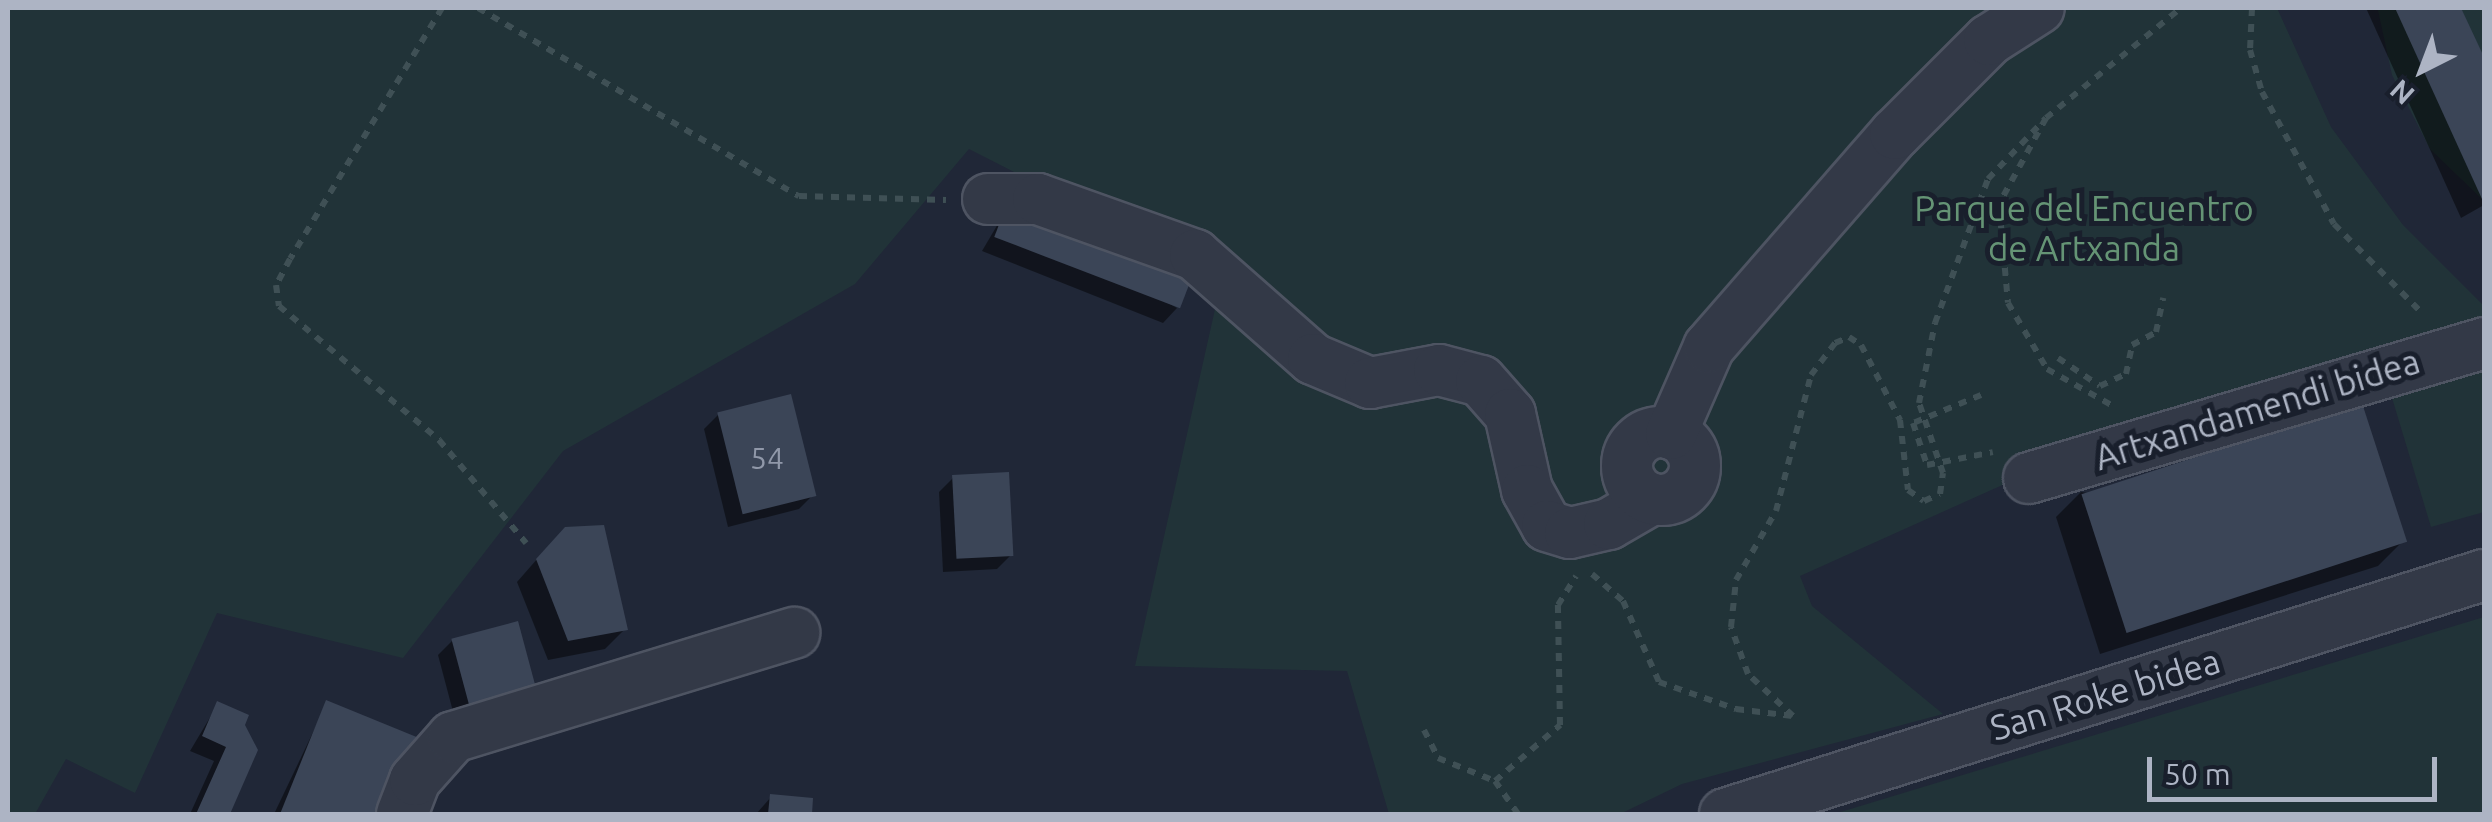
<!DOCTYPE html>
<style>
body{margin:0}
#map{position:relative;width:2492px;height:822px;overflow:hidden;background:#202737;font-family:Ubuntu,sans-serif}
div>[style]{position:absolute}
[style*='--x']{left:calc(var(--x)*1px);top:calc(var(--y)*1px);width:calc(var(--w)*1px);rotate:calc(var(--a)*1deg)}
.green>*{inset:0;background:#213338}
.shadow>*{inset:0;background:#0007}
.building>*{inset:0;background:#3b4557;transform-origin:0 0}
.path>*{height:6px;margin-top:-3px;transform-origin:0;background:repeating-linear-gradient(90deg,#3f5055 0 8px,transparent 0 16px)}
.roads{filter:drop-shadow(2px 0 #4e5462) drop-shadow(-2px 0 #4e5462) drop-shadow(0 2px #4e5462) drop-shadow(0 -2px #4e5462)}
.minor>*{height:50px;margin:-25px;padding:0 25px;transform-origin:25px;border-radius:25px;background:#333947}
.minor>.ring{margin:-25px;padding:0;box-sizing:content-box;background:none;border:50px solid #333947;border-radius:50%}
.path-bridge>*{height:6px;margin-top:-3px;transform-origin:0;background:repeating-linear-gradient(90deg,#3f5055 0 8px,transparent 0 16px)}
span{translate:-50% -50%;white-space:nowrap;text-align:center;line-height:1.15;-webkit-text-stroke:10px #191f2c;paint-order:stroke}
.number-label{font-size:30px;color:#9098a9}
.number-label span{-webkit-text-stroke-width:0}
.park-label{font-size:35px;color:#659475}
.street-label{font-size:35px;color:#adb4c4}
.frame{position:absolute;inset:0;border:10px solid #adb4c4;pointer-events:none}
.north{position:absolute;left:2372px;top:20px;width:100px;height:100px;-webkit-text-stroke:8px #191f2c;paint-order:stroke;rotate:222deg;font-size:28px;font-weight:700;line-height:40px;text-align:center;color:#adb4c4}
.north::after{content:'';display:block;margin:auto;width:35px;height:45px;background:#adb4c4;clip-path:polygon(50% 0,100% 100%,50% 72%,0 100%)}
.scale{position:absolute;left:2147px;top:757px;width:290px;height:45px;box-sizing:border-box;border:5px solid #adb4c4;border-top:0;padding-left:12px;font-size:30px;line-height:35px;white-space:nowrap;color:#adb4c4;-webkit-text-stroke:8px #191f2c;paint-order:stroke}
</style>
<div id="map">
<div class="green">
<div style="clip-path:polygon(8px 8px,2277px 8px,2331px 127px,2403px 225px,2484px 306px,2484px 333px,2018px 478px,1800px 576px,1812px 606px,1943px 714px,1682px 784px,1620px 814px,1389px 814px,1347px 671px,1135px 666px,1222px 278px,969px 149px,855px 284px,563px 451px,403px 658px,217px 613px,135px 793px,66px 759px,35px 814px,8px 814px)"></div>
<div style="clip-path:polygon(2484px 8px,2484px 201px,2430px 149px,2392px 75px,2378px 10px)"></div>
<div style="clip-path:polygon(2484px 364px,2484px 512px,2431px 527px,2389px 388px)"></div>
<div style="clip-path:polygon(2484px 617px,2484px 814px,1834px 814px)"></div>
</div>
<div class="shadow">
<div style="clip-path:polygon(2366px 8px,2459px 8px,2484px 63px,2484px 205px,2461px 218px)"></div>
<div style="clip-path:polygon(1005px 212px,1177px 308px,1163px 323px,982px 251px)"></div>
<div style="clip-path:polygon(718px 415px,813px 495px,799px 509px,728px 527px,704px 429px)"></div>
<div style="clip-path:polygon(953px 478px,1011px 555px,997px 569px,943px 572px,939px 492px)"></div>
<div style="clip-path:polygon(2081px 492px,2403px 541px,2378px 566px,2100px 654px,2056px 517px)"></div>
<div style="clip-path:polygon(545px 550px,625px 629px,605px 649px,548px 660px,517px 582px)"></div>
<div style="clip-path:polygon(516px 624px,460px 738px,438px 655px,452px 641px)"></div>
<div style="clip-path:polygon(327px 703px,385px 814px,274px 814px)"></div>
<div style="clip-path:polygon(218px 704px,256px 750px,228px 814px,190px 814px,214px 761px,190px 751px)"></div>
<div style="clip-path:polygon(771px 797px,810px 801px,809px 814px,756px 814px)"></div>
</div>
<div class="building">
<div style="clip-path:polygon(2395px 8px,2461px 8px,2484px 57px,2482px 199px)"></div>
<div style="left:1005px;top:209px;width:199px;height:30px;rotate:21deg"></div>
<div style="left:791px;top:394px;width:105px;height:76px;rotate:76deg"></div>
<div style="left:2362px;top:403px;width:146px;height:295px;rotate:72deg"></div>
<div style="left:1009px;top:472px;width:84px;height:57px;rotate:87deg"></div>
<div style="clip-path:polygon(604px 525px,628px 630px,568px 641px,536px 559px,565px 527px)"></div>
<div style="left:518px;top:621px;width:89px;height:69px;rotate:75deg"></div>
<div style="clip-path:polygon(326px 700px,419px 738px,388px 814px,280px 814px)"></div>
<div style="clip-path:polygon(217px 701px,249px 715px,245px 725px,258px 750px,230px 814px,196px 814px,226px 747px,202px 736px)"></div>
<div style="clip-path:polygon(770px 794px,813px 798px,812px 814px,768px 814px)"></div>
</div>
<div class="path">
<div style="--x:442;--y:8;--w:293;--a:121.2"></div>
<div style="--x:290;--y:259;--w:30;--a:118"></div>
<div style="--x:276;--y:285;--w:21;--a:82"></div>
<div style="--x:279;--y:306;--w:209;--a:39.9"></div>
<div style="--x:439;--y:440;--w:135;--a:49.8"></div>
<div style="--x:478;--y:8;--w:372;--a:30.4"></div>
<div style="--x:799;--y:196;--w:147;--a:1.6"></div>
<div style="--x:2252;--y:8;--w:42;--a:92.7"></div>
<div style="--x:2250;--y:50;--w:44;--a:74.1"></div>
<div style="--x:2262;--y:92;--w:150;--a:61.4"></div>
<div style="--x:2334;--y:224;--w:127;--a:45.3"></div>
<div style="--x:2046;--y:118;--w:174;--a:-39.2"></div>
<div style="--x:2058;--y:358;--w:50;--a:33.7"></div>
<div style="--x:2100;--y:386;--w:29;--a:-25"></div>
<div style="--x:2126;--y:374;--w:30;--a:-78"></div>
<div style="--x:2132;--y:345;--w:27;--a:-28"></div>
<div style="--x:2156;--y:332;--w:35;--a:-78"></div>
<div style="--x:1592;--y:574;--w:41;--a:41.1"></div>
<div style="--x:1623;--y:601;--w:89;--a:66"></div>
<div style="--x:1659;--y:682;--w:82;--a:19.3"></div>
<div style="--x:1736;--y:709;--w:57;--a:7"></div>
<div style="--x:1793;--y:716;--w:62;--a:-137"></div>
<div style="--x:1748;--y:674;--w:50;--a:-109.9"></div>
<div style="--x:1731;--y:627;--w:47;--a:-83.9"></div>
<div style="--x:1736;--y:580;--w:80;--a:-59.9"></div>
<div style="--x:1776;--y:511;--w:140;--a:-75.6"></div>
<div style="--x:1811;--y:375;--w:40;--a:-53"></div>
<div style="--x:1835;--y:343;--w:15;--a:-23"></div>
<div style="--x:1849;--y:337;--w:14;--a:34"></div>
<div style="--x:1861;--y:345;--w:85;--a:62.5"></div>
<div style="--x:1900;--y:420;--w:70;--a:83.5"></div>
<div style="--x:1908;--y:490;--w:19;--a:35"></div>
<div style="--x:1924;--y:501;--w:17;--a:-24"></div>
<div style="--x:1940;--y:494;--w:21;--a:-82"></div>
<div style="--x:1943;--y:473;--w:74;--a:-108.9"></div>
<div style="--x:1919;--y:403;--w:82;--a:-78.7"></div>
<div style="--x:1935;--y:323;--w:153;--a:-69.8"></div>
<div style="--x:1988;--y:179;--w:84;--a:-46.4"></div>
<div style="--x:2046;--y:118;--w:98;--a:118.7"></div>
<div style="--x:1999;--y:204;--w:99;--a:84.8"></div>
<div style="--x:2008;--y:303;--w:77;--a:59.4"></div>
<div style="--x:2047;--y:369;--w:78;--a:29.2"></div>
<div style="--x:1424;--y:730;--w:31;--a:63"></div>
<div style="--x:1438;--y:758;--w:61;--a:22"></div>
<div style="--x:1495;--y:781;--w:86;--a:-40.7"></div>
<div style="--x:1560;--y:725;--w:120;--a:-91"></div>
<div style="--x:1558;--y:605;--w:34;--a:-58"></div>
<div style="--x:1495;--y:781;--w:40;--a:55.1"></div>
</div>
<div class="roads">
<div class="minor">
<div style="--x:988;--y:199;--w:50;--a:0"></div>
<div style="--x:1038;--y:199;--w:167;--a:19.6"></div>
<div style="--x:1195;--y:255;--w:157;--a:41.4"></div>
<div style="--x:1313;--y:359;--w:62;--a:22.8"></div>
<div style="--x:1370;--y:383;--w:70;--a:-10.7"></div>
<div style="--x:1439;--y:370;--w:43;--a:14.7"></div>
<div style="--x:1481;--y:381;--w:44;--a:48.7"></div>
<div style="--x:1510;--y:414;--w:78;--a:77.4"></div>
<div style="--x:1527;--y:490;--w:41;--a:60.9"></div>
<div style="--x:1547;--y:526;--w:24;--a:17"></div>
<div style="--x:1570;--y:533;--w:40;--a:-13"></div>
<div style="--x:1609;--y:524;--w:50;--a:-30.2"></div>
<div class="ring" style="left:1627px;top:432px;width:18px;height:18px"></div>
<div style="--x:1671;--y:434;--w:95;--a:-66.4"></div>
<div style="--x:1709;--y:347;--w:283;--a:-48.9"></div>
<div style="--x:1895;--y:134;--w:133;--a:-45"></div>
<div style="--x:1989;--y:40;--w:59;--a:-32.6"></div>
<div style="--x:2029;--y:478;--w:475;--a:-16.5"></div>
<div style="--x:402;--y:814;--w:36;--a:-69"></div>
<div style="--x:415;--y:780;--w:57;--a:-48.5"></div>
<div style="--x:453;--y:737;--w:357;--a:-17"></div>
<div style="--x:1725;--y:814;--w:796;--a:-17.48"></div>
</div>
</div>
<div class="path-bridge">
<div style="--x:1981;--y:395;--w:74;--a:157.6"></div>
<div style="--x:1913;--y:423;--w:44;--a:71.6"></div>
<div style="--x:1927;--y:465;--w:67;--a:-11.1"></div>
</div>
<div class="number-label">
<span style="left:767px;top:458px">54</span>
</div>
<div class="park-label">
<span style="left:2084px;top:228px">Parque del Encuentro<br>de Artxanda</span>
</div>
<div class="street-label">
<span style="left:2257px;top:409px;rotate:-17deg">Artxandamendi bidea</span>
<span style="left:2105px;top:694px;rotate:-17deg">San Roke bidea</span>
</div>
<div class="frame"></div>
<div class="north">N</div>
<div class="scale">50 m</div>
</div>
